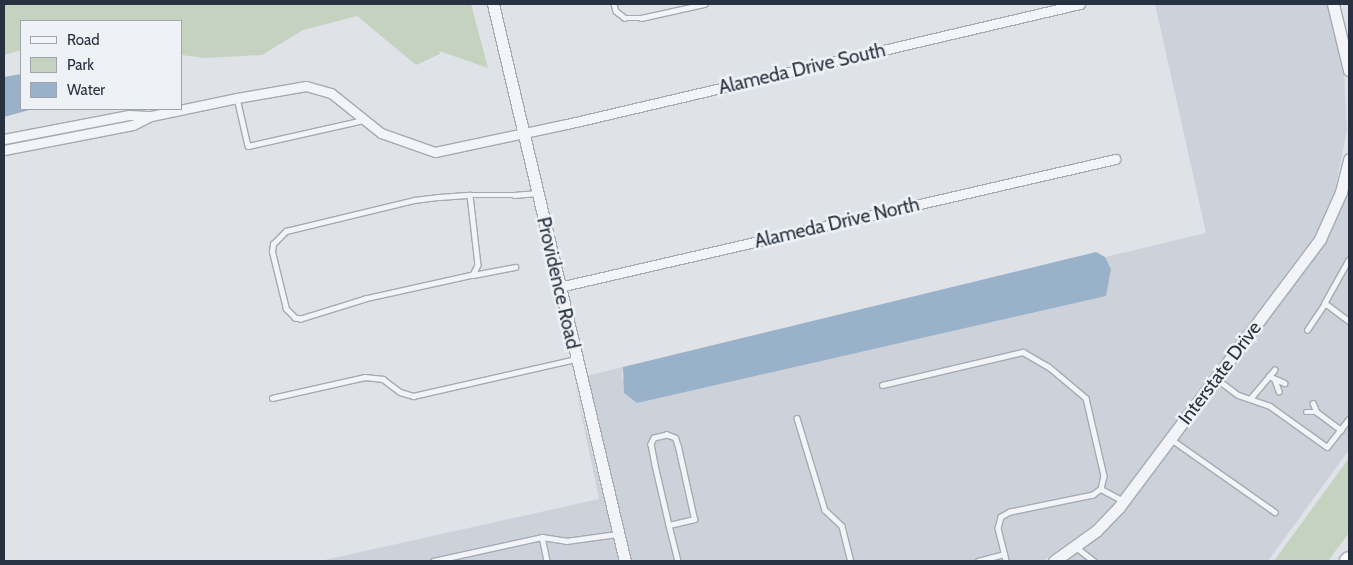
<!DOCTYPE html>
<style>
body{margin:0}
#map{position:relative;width:1353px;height:565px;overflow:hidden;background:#dfe3e8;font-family:Cabin,sans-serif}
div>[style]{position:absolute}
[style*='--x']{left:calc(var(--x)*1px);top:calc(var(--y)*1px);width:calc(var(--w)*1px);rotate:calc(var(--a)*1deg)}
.built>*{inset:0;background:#cdd2da}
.green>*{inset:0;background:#c5d2c0}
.water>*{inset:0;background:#9ab2c9}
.roads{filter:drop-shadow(1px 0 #a4aab2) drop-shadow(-1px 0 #a4aab2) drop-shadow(0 1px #a4aab2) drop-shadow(0 -1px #a4aab2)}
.service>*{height:4.5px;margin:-2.25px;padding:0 2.25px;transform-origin:2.25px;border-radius:2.25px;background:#f2f4f7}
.minor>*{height:9px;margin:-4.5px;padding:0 4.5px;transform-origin:4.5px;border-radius:4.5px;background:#f2f4f7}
.tertiary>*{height:11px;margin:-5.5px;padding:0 5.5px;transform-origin:5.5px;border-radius:5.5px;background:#f2f4f7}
.motorway>*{height:16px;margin:-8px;padding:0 8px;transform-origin:8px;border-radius:8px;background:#fff}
span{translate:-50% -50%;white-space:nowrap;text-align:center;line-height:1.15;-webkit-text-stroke:5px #eef2f6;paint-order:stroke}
.street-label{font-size:19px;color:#28313f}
.frame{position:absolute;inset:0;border:5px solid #28313f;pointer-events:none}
.legend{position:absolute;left:20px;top:20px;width:162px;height:90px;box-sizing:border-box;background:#eef2f6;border:1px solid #9fa5ad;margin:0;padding:6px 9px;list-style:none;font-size:15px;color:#28313f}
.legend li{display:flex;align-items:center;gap:10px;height:25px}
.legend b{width:25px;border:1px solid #9fa5ad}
</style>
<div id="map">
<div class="built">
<div style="clip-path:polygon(1155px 4px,1328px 4px,1344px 72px,1347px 130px,1335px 190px,1315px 235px,1115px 503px,1092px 526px,1043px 561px,631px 561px,586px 376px,623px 367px,622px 379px,1111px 269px,1105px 257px,1206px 233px)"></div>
<div style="clip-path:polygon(1349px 181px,1349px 450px,1268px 561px,1065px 561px,1099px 536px,1143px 486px,1324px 243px)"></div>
<div style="clip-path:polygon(574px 379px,619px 561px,320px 561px,599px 499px)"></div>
</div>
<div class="green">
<div style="clip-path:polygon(4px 4px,471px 4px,488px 68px,439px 51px,440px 54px,416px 65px,357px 16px,303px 30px,262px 55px,205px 58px,181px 55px,181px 21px,21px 21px,21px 50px,4px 55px)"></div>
<div style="clip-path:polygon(1349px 458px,1349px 533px,1328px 561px,1274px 561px)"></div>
</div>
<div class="water">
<div style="clip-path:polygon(21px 74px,21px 109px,33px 109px,4px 117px,4px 77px)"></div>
<div style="clip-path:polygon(1096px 252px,1105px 257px,1111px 269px,1106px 296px,637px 403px,624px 393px,623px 367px)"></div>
</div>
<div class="roads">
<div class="service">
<div style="--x:614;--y:4;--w:7;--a:74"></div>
<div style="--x:616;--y:11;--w:11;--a:38"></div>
<div style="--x:625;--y:18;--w:16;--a:0"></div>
<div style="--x:641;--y:18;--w:65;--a:-12.5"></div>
<div style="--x:237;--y:98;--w:49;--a:77.1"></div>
<div style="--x:248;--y:146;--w:118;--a:-12.7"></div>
<div style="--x:470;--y:195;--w:70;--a:83.5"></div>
<div style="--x:478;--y:265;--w:11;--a:117"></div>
<div style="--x:473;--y:275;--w:111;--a:167.5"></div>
<div style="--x:365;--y:299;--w:67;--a:162.6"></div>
<div style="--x:301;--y:319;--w:6;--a:-171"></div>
<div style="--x:295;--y:318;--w:13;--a:-135"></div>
<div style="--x:286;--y:309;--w:59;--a:-103.8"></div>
<div style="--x:272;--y:252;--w:8;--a:-83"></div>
<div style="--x:273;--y:244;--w:18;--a:-45"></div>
<div style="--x:286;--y:231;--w:132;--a:-13.6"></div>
<div style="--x:414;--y:200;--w:25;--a:-7"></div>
<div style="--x:439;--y:197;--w:31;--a:-4"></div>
<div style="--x:470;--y:195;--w:44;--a:0"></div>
<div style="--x:514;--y:195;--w:23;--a:-5"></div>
<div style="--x:1349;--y:260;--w:49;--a:119.2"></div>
<div style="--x:1325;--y:303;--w:30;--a:37"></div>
<div style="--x:473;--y:275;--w:43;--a:-10.8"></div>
<div style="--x:1307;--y:330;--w:32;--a:-56"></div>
<div style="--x:1269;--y:376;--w:17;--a:24"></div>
<div style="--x:1217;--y:379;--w:26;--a:37"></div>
<div style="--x:1238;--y:395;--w:34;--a:19"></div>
<div style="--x:1270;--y:406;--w:70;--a:35.7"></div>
<div style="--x:1327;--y:447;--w:36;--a:-52"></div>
<div style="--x:1275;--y:380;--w:12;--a:70"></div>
<div style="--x:882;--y:385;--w:145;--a:-13.2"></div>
<div style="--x:1023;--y:352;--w:30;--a:30"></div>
<div style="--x:1049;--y:367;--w:48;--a:40"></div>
<div style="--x:1086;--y:398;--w:80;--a:77"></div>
<div style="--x:1104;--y:476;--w:13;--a:103"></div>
<div style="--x:1101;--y:489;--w:10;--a:143"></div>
<div style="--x:1093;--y:495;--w:85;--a:168.4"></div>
<div style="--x:1010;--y:512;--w:10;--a:151"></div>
<div style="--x:1001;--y:517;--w:11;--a:105"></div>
<div style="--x:998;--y:528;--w:34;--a:76"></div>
<div style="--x:272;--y:398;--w:95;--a:-12.7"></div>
<div style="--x:365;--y:377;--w:18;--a:6"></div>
<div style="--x:383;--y:379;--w:21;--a:37"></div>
<div style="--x:400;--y:392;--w:14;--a:17"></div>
<div style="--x:413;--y:396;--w:167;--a:-12.8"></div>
<div style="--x:1250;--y:399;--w:38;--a:-50"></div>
<div style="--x:1313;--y:403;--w:10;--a:66"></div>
<div style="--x:1317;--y:412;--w:30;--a:37"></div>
<div style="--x:1306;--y:412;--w:11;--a:0"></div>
<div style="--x:797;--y:418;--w:96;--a:73.1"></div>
<div style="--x:825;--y:510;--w:23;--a:43"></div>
<div style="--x:842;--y:526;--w:36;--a:76"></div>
<div style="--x:1171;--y:439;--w:127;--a:35.1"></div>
<div style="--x:1101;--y:489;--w:24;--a:28"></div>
<div style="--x:669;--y:525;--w:26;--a:-13"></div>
<div style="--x:694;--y:519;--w:74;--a:-102.5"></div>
<div style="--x:678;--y:447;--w:9;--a:-108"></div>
<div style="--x:675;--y:438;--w:9;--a:-159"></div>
<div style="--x:667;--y:435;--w:13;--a:167"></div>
<div style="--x:654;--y:438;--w:7;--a:117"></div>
<div style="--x:651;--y:444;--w:21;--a:79"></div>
<div style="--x:655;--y:465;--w:62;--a:76.9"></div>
<div style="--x:669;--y:525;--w:37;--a:76"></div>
<div style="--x:542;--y:537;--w:25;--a:78"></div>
<div style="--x:1076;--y:547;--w:23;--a:38"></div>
<div style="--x:433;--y:561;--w:112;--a:-12.4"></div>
<div style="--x:542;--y:537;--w:24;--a:9"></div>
<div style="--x:566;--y:541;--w:51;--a:-7.8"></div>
<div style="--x:978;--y:561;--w:27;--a:-15"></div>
</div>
<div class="minor">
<div style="--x:4;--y:139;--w:127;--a:-10.9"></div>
<div style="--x:129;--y:115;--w:19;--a:3"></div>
<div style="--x:4;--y:150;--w:131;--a:-11"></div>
<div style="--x:133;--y:125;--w:20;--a:-27"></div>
<div style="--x:151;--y:116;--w:88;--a:-11.8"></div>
<div style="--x:237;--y:98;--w:70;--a:-9.9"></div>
<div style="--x:306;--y:86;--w:26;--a:16"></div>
<div style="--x:331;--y:93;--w:64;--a:38.7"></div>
<div style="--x:381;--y:133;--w:57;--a:19.4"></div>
<div style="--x:435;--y:152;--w:135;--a:-12"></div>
<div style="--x:567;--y:124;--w:527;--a:-13.17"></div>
<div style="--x:559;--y:287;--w:571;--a:-12.96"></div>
</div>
<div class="tertiary">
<div style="--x:493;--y:4;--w:572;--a:76.67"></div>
<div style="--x:1333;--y:4;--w:68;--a:76.4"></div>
<div style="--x:1054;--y:561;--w:52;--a:-35.5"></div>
<div style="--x:1096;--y:531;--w:33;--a:-46"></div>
<div style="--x:1119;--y:507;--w:335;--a:-53.1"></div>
<div style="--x:1320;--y:239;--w:51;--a:-65.9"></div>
<div style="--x:1341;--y:192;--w:34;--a:-76"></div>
</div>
<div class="motorway">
<div style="--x:1348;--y:561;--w:1;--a:-45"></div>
</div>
</div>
<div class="street-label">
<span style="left:802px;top:69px;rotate:-13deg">Alameda Drive South</span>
<span style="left:837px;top:223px;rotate:-13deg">Alameda Drive North</span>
<span style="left:558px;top:283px;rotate:77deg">Providence Road</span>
<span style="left:1220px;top:373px;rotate:-53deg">Interstate Drive</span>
</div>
<div class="frame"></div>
<ul class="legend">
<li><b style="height:6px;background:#f2f4f7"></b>Road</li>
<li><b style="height:14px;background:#c5d2c0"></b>Park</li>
<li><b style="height:14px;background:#9ab2c9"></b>Water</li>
</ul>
</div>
